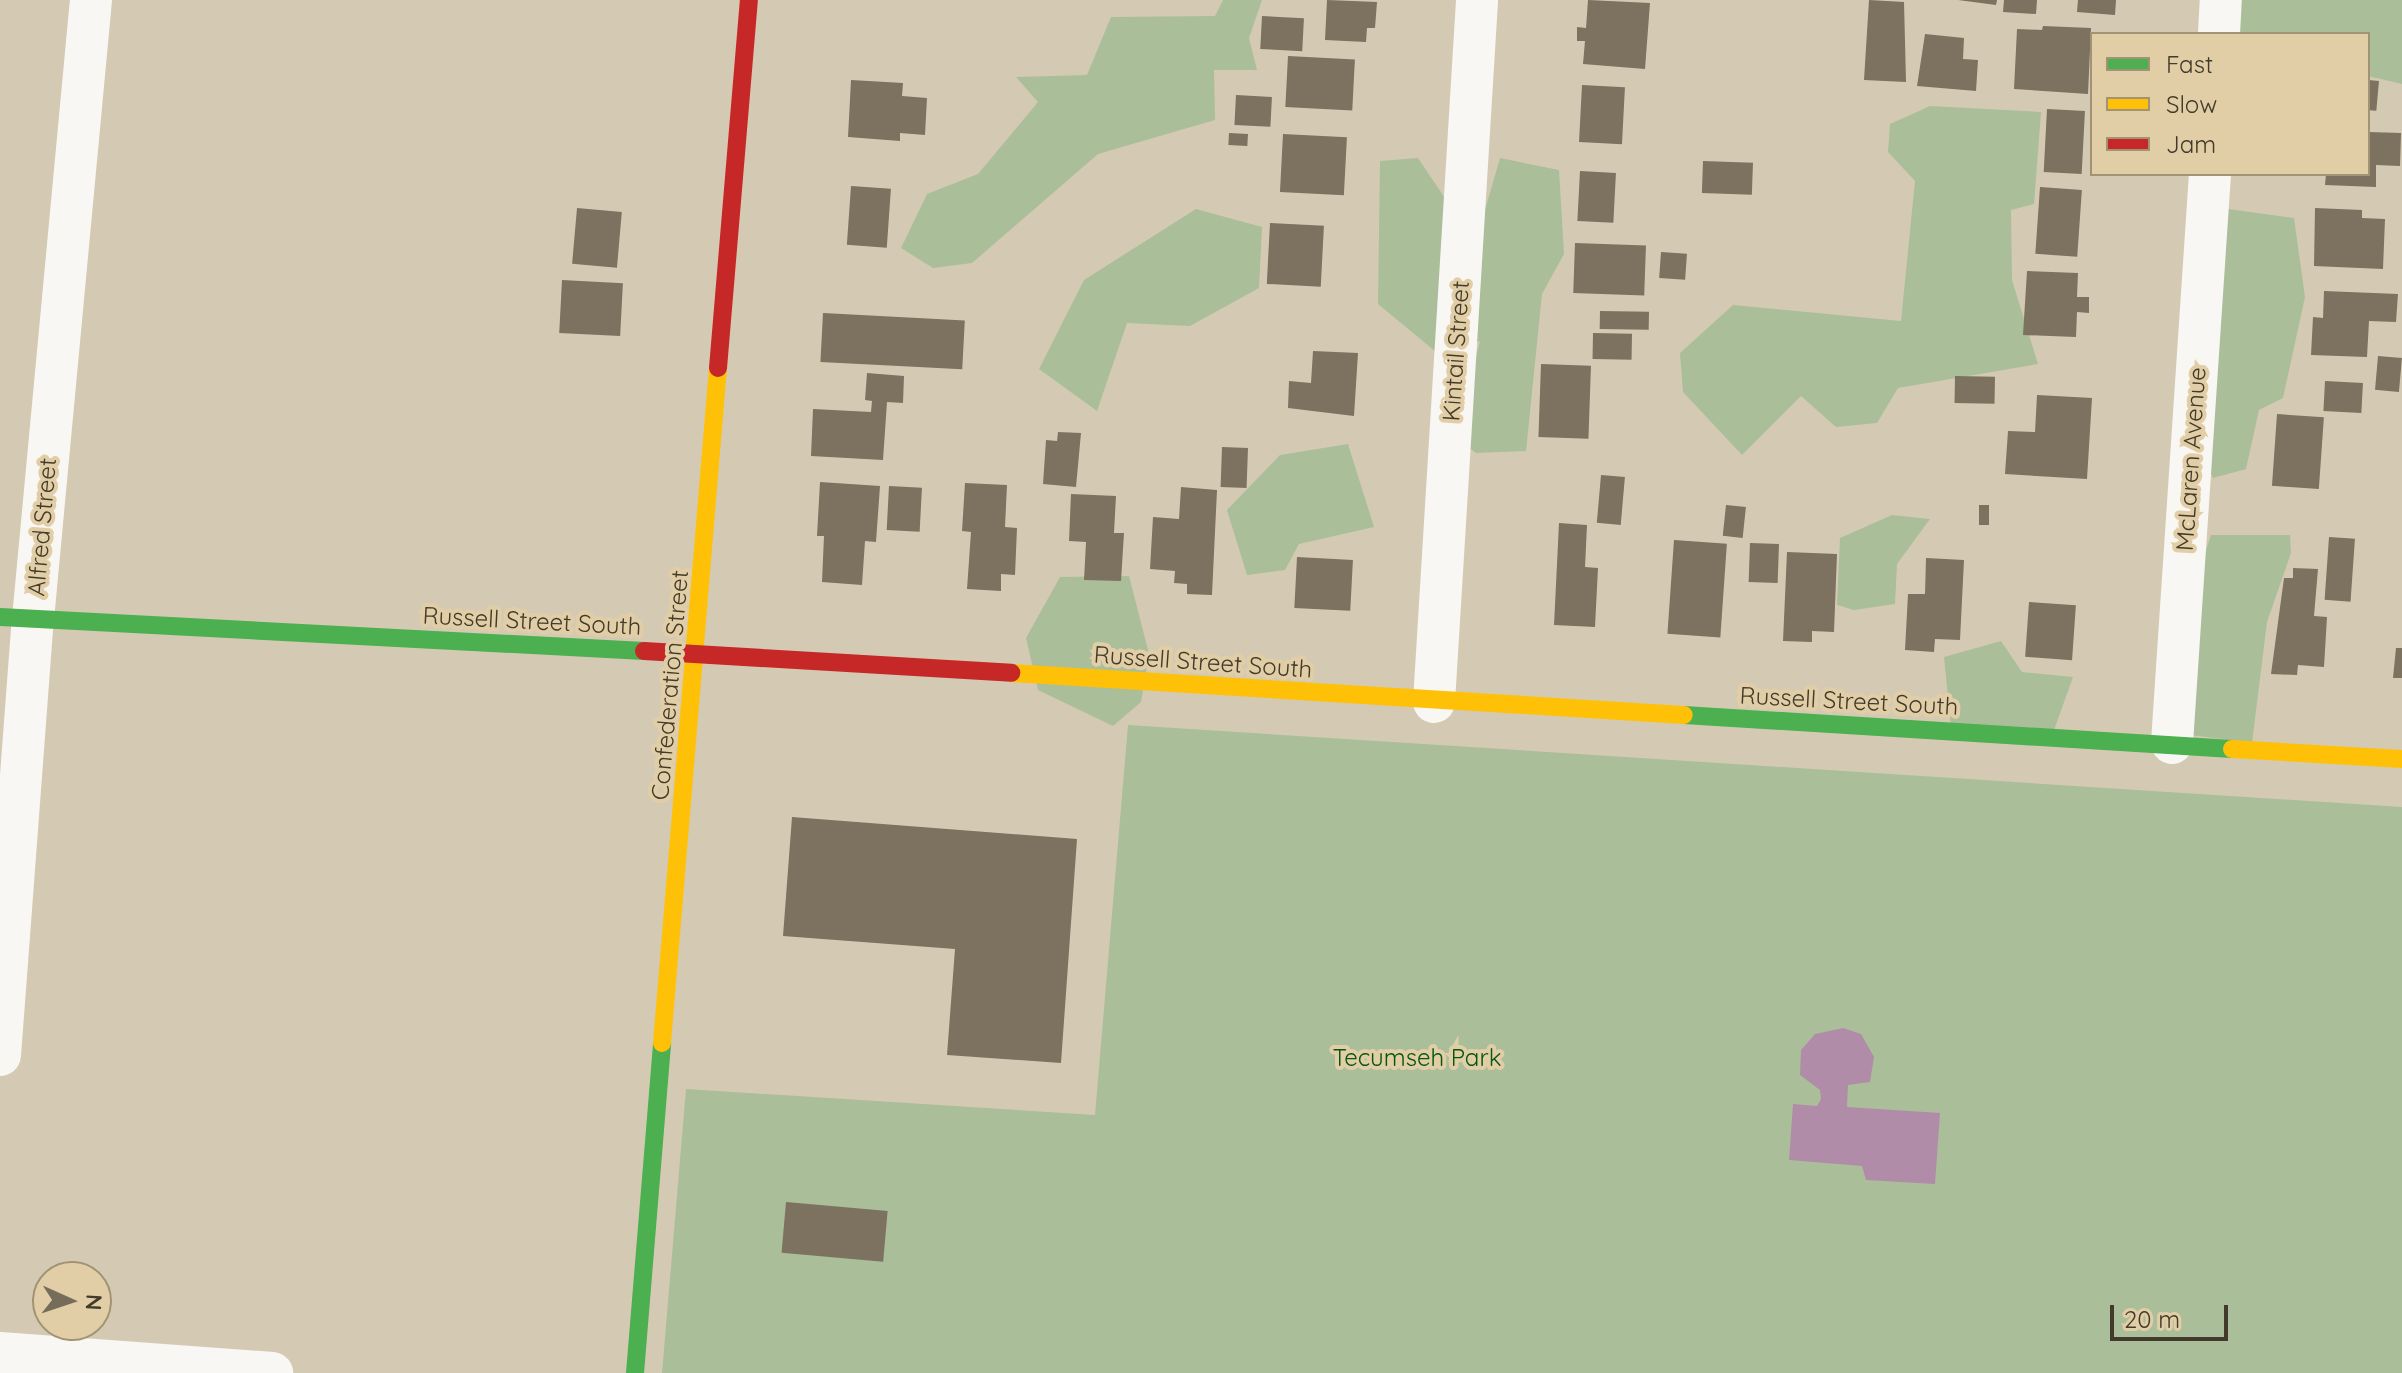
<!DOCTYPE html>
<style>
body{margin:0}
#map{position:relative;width:2402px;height:1373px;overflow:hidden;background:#d4cab3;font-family:Quicksand,sans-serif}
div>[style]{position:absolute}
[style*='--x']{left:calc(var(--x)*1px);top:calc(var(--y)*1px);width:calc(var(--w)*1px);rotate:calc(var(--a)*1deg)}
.green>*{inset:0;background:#aabe9a}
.water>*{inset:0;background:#b18ca9}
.building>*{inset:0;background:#7d715f;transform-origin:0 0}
.street>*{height:42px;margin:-21px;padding:0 21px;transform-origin:21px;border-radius:21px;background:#f9f7f4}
.fast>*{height:18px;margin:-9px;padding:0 9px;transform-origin:9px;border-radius:9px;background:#4caf50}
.slow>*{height:18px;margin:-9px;padding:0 9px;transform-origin:9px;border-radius:9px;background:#ffc107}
.jam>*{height:18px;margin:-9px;padding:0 9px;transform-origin:9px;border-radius:9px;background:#c62828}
span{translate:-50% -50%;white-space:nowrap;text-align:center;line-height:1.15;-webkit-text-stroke:8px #e2cea6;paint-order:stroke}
.street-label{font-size:24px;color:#423a2a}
.park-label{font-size:24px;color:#055611}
.legend{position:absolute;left:2090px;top:32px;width:280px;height:144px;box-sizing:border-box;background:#e2cea6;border:2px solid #a29374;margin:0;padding:10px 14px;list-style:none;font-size:24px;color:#423a2a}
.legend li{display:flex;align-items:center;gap:16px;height:40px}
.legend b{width:40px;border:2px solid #a29374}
.north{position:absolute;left:32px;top:1261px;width:80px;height:80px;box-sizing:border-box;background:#e2cea6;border:2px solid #a29374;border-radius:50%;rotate:93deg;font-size:22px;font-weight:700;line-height:32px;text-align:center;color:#423a2a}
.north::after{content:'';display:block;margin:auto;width:28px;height:36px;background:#756c5a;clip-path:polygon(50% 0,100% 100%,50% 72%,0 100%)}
.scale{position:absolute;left:2110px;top:1305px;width:118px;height:36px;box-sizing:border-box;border:4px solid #423a2a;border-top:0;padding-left:10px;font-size:24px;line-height:28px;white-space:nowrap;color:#423a2a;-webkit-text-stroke:6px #e2cea6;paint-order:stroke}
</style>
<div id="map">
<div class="green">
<div style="clip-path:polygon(1223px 0,1262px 0,1249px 38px,1257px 70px,1214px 70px,1215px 120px,1098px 154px,972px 263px,933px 268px,901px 248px,927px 194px,978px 174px,1038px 102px,1016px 77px,1087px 75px,1111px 17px,1215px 16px)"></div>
<div style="clip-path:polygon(2230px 0,2402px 0,2402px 84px,2368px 76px,2368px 34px,2227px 34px)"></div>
<div style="clip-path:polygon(1930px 106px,2041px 112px,2034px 204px,2011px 210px,2012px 280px,2038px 364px,1898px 388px,1877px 423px,1836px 427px,1801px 396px,1742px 455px,1683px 392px,1680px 353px,1733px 305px,1901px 321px,1915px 181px,1888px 152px,1890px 124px)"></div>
<div style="clip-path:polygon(1418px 158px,1457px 216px,1483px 217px,1500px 158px,1559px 170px,1564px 254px,1542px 294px,1526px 451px,1476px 453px,1440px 426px,1469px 383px,1480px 341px,1436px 352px,1378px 304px,1380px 161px)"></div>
<div style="clip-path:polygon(1196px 209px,1262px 227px,1259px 288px,1190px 326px,1127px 323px,1097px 411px,1039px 369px,1084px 280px)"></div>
<div style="clip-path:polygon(2228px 209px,2294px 218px,2305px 297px,2283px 398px,2259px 410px,2246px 469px,2213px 478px,2201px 452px)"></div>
<div style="clip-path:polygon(1348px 444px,1374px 527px,1299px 544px,1285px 570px,1247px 575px,1227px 510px,1280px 455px)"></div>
<div style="clip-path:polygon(1892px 515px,1930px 519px,1897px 564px,1895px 604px,1854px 610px,1837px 605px,1840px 538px)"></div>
<div style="clip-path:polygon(2211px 535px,2290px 535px,2291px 553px,2267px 622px,2252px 743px,2190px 735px,2192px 593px)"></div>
<div style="clip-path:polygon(1129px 576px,1149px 654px,1141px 702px,1113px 726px,1038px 690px,1026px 638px,1060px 577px)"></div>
<div style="clip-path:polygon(2001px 641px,2022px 672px,2073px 677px,2053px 733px,1951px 726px,1944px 657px)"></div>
<div style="clip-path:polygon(1128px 725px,2402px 807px,2402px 1373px,662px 1373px,686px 1089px,1095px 1115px)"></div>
</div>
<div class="water">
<div style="clip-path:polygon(1843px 1028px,1861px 1034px,1874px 1057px,1870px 1082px,1848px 1085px,1847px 1107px,1940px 1113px,1935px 1184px,1866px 1180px,1862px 1166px,1789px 1160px,1793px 1104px,1817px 1106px,1821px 1099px,1820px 1090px,1800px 1075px,1801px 1050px,1815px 1034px)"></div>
</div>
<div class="building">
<div style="clip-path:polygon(1327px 0,1377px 2px,1375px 28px,1367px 28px,1366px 42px,1325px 40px)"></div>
<div style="clip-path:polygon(1588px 0,1650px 3px,1645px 69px,1583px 64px,1585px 41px,1577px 41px,1577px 27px,1586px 28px)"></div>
<div style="clip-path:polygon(1869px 0,1904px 2px,1906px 82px,1864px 80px)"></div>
<div style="clip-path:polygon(1958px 0,1997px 0,1996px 5px)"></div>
<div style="clip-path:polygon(2004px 0,2037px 0,2036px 14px,2003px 12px)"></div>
<div style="clip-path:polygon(2078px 0,2116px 0,2115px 15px,2077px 12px)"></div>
<div style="left:1262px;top:16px;width:42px;height:33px;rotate:3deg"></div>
<div style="clip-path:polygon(2043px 26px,2091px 28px,2088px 94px,2014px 89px,2017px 29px,2042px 30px)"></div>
<div style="clip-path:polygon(1925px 34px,1964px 38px,1963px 59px,1978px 60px,1976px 91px,1917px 86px)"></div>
<div style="left:1288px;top:56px;width:67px;height:51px;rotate:3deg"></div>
<div style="clip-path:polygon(851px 80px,903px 83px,902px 96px,927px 98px,925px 135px,900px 133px,900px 141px,848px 137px)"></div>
<div style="left:2368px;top:80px;width:11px;height:30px;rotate:5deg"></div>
<div style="left:1582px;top:85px;width:43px;height:57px;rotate:3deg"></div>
<div style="left:1236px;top:95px;width:36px;height:30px;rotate:3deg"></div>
<div style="left:2047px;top:109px;width:38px;height:63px;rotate:3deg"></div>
<div style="clip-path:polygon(2368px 132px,2401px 133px,2400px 166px,2376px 165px,2376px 187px,2325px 185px,2326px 174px,2368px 174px)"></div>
<div style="left:1229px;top:133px;width:19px;height:12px;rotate:3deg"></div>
<div style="left:1283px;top:134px;width:64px;height:58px;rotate:3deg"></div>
<div style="left:1703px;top:161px;width:50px;height:32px;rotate:2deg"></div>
<div style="left:1580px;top:171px;width:36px;height:50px;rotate:3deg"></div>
<div style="left:851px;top:186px;width:40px;height:59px;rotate:4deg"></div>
<div style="left:2040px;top:187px;width:42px;height:67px;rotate:4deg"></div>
<div style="left:577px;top:208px;width:45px;height:56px;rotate:5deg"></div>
<div style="clip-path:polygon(2315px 208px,2362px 210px,2362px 218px,2385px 219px,2383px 269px,2314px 266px)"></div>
<div style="left:1270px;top:223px;width:54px;height:61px;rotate:3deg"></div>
<div style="left:1575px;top:243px;width:71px;height:50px;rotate:2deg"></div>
<div style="left:1661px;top:252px;width:26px;height:26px;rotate:4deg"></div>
<div style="clip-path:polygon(2027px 271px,2078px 273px,2077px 297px,2089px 297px,2089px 313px,2077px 312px,2076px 337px,2023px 335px)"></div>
<div style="left:562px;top:280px;width:61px;height:53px;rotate:3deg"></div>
<div style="clip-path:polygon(2324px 291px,2398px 294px,2396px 322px,2369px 321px,2367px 357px,2311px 355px,2313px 317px,2323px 318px)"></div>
<div style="left:1600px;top:311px;width:49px;height:18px;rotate:1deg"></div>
<div style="left:823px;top:313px;width:142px;height:49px;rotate:3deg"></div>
<div style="left:1593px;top:333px;width:39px;height:26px;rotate:1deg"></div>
<div style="clip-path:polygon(1313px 351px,1358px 353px,1354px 416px,1288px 408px,1289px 381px,1311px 383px)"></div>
<div style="left:2378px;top:356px;width:24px;height:34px;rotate:5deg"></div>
<div style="left:1541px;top:364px;width:50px;height:73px;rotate:2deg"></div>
<div style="clip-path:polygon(867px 373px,904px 376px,903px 403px,887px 402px,883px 460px,811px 456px,813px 409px,871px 412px,872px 401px,865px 400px)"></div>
<div style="left:1955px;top:376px;width:40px;height:27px;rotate:1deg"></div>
<div style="left:2325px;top:381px;width:38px;height:30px;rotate:3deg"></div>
<div style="clip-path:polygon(2037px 395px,2092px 398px,2087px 479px,2005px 474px,2008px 431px,2035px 432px)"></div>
<div style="left:2277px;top:414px;width:47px;height:72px;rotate:4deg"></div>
<div style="clip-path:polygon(1058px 432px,1081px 433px,1076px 487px,1043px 484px,1046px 440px,1057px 441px)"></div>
<div style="left:1222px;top:447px;width:26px;height:40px;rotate:2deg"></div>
<div style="left:1601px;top:475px;width:24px;height:48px;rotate:5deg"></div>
<div style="clip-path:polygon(820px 482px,880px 486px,876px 542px,865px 541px,862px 585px,822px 582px,824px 536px,817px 536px)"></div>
<div style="clip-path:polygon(965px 483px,1007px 485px,1005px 527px,1017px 528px,1015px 575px,1001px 574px,1001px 591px,967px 589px,971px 532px,962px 531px)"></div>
<div style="left:889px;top:486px;width:33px;height:44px;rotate:3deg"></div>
<div style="clip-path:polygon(1181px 487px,1217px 490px,1212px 595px,1187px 594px,1187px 584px,1174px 583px,1175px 571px,1150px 569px,1153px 517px,1179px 519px)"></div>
<div style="clip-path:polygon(1071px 494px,1116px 496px,1114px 533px,1124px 533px,1121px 581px,1084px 580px,1086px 542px,1069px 541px)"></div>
<div style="left:1726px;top:505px;width:20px;height:31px;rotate:6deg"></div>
<div style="left:1979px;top:505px;width:10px;height:20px"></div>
<div style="clip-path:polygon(1559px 523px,1587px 525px,1585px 567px,1598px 568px,1595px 627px,1554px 625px)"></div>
<div style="left:2329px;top:537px;width:26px;height:63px;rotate:4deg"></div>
<div style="left:1674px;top:540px;width:53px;height:94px;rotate:4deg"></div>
<div style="left:1750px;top:543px;width:29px;height:39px;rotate:2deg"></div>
<div style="clip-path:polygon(1787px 552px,1837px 554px,1834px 632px,1812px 631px,1812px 642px,1783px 641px)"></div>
<div style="left:1297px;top:557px;width:56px;height:51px;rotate:3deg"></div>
<div style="clip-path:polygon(1926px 558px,1964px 560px,1960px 640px,1935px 639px,1934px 652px,1905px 650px,1908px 594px,1925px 594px)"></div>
<div style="clip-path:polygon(2293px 568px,2318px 569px,2314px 616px,2327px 617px,2324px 667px,2298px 665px,2297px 675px,2271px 674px,2284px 578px,2293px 578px)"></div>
<div style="left:2029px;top:602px;width:47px;height:55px;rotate:4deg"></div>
<div style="clip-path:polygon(2396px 648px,2402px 648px,2402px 678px,2393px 678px)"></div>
<div style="clip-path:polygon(792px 817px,1077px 839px,1061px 1063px,947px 1055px,955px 949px,783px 936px)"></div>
<div style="left:786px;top:1202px;width:102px;height:51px;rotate:5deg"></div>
</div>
<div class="street">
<div style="--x:2219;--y:34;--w:34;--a:-87"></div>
<div style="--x:1434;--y:702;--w:703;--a:-86.49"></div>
<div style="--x:2172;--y:743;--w:570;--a:-86.18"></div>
<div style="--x:0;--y:1055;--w:437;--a:-85.7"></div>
<div style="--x:33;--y:619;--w:622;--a:-84.65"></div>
<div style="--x:0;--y:1353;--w:273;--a:4.2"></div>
</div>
<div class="fast">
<div style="--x:0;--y:617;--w:645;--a:3.02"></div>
<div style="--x:1684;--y:715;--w:549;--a:3.55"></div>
<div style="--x:635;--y:1373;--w:331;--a:-85.3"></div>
</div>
<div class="slow">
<div style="--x:1011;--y:673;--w:674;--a:3.57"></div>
<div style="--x:2232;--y:749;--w:170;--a:3.4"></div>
<div style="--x:662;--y:1043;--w:677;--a:-85.26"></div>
</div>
<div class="jam">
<div style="--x:718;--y:368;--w:369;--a:-85.2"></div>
<div style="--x:644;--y:651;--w:368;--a:3.4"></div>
</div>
<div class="street-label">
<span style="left:1456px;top:351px;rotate:-86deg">Kintail Street</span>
<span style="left:2191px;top:459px;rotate:-86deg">McLaren Avenue</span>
<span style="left:42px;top:527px;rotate:-85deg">Alfred Street</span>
<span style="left:532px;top:621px;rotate:3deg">Russell Street South</span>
<span style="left:1203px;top:662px;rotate:4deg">Russell Street South</span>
<span style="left:670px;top:685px;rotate:-85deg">Confederation Street</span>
<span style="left:1849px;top:701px;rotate:3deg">Russell Street South</span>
</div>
<div class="park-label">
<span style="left:1417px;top:1058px">Tecumseh Park</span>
</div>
<ul class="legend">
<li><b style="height:10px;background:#4caf50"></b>Fast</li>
<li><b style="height:10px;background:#ffc107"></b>Slow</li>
<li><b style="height:10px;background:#c62828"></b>Jam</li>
</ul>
<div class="north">N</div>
<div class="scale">20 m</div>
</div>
